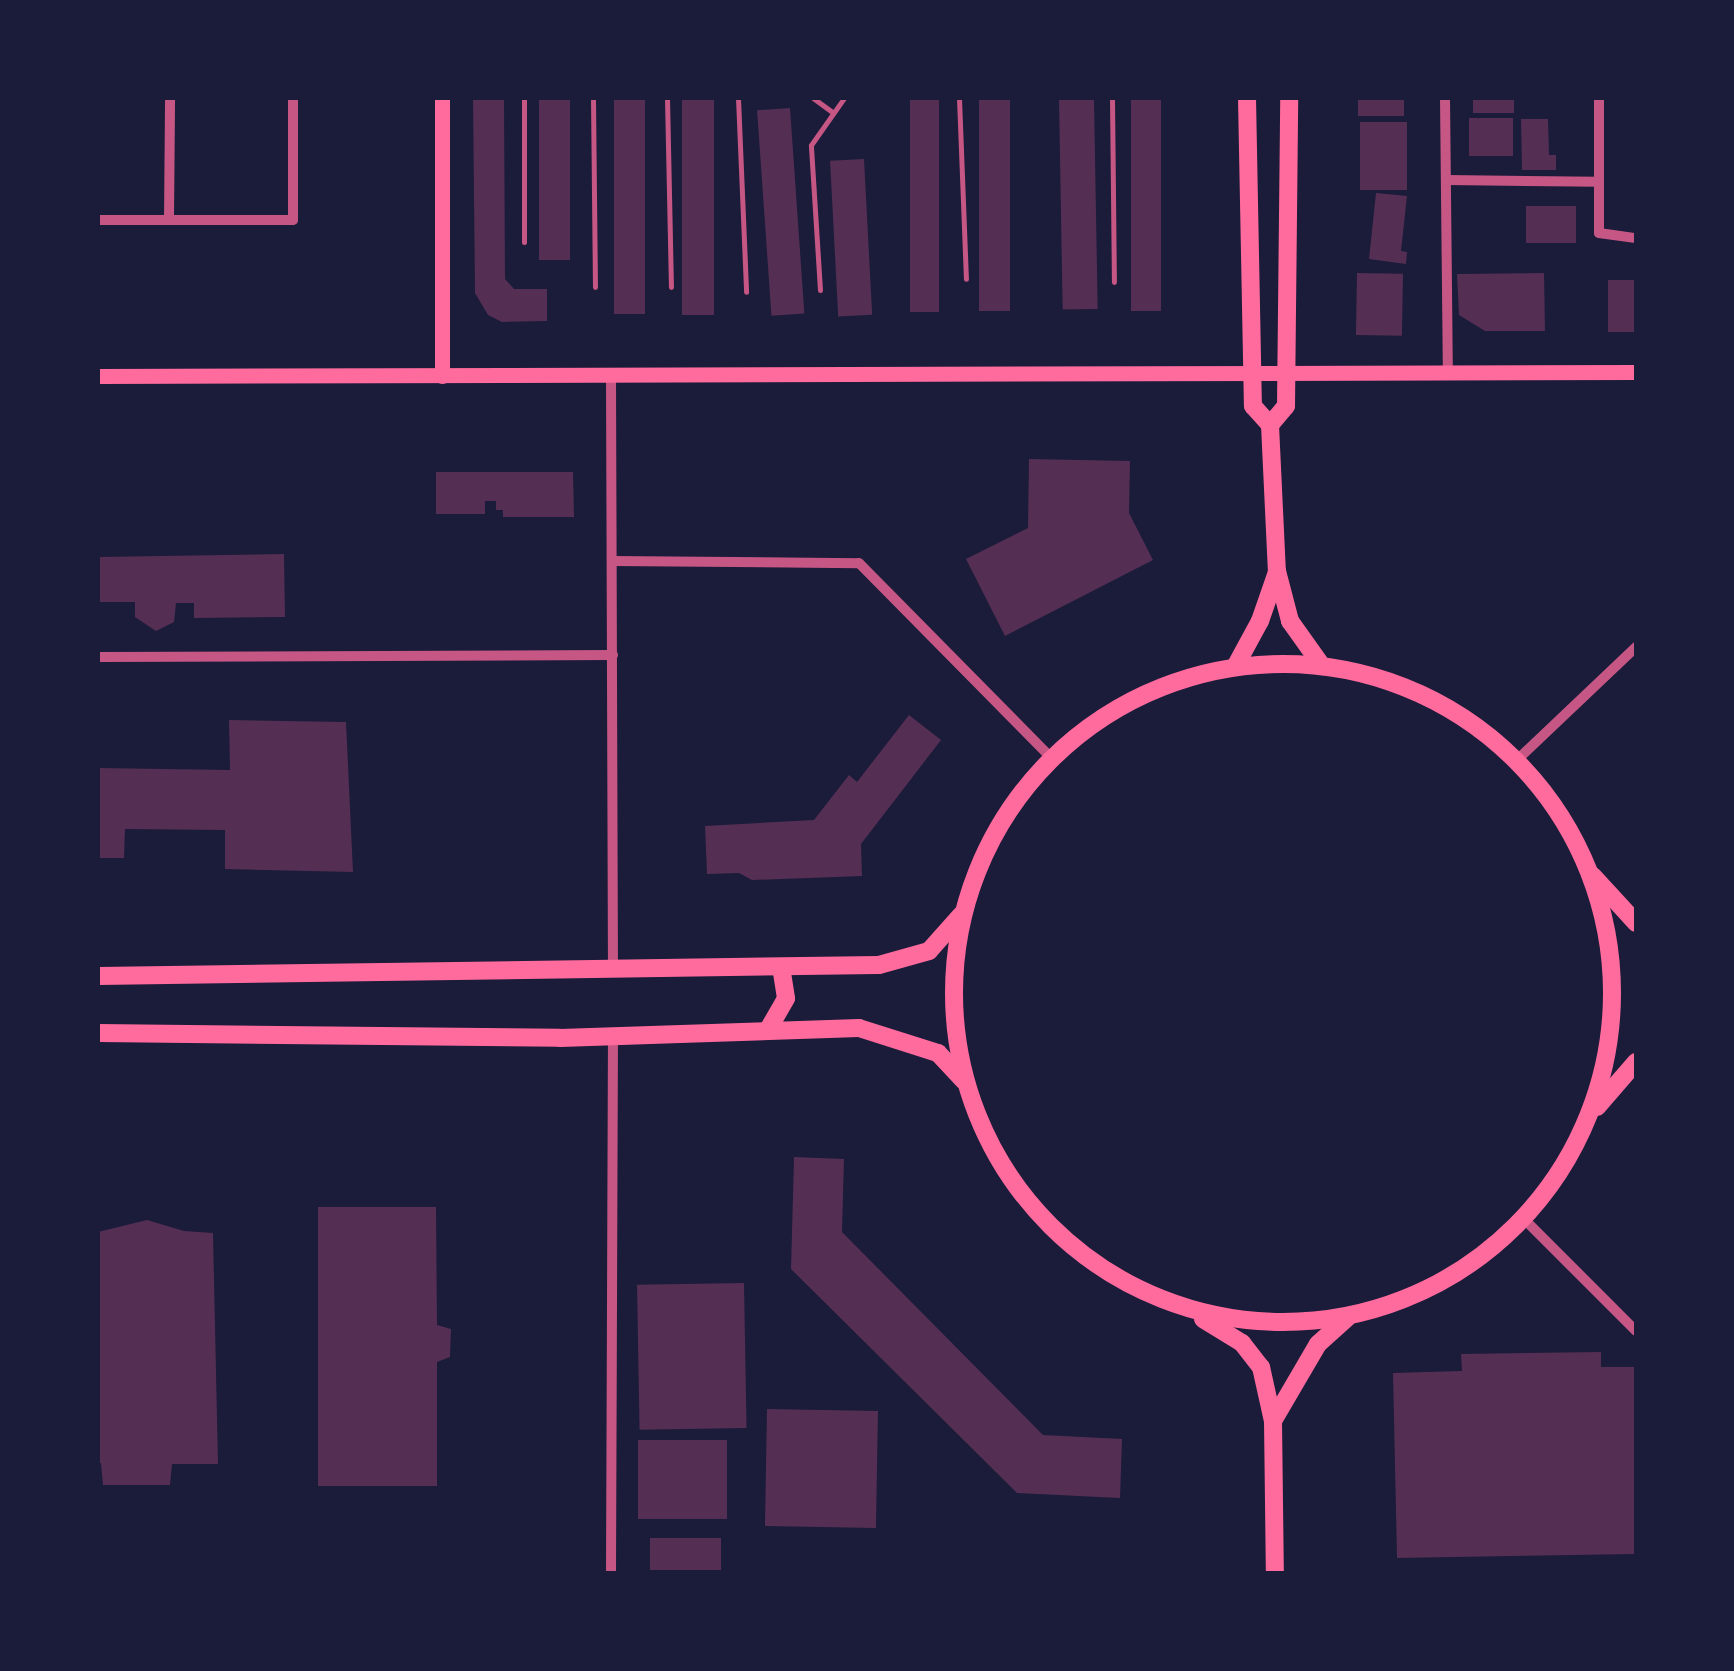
<!DOCTYPE html>
<style>
body{margin:0}
#map{position:relative;width:1734px;height:1671px;overflow:hidden;background:#1b1b3a;font-family:Montserrat,sans-serif}
div>[style]{position:absolute}
[style*='--x']{left:calc(var(--x)*1px);top:calc(var(--y)*1px);width:calc(var(--w)*1px);rotate:calc(var(--a)*1deg)}
.building>*{inset:0;background:#542f53;transform-origin:0 0}
.service>*{height:5px;margin:-2.5px;padding:0 2.5px;transform-origin:2.5px;border-radius:2.5px;background:#c65784}
.minor>*{height:10px;margin:-5px;padding:0 5px;transform-origin:5px;border-radius:5px;background:#c65784}
.secondary>*{height:15px;margin:-7.5px;padding:0 7.5px;transform-origin:7.5px;border-radius:7.5px;background:#ff6b9d}
.primary>*{height:18px;margin:-9px;padding:0 9px;transform-origin:9px;border-radius:9px;background:#ff6b9d}
.primary>.ring{margin:-9px;padding:0;box-sizing:content-box;background:none;border:18px solid #ff6b9d;border-radius:50%}
span{translate:-50% -50%;white-space:nowrap;text-align:center;line-height:1.15;-webkit-text-stroke:10px #1b1b3a;paint-order:stroke}
.frame{position:absolute;inset:0;border:100px solid #1b1b3a;pointer-events:none}
</style>
<div id="map">
<div class="building">
<div style="clip-path:polygon(473px 98px,504px 98px,505px 279px,514px 289px,547px 289px,547px 321px,502px 322px,488px 315px,475px 293px)"></div>
<div style="left:539px;top:98px;width:31px;height:162px"></div>
<div style="left:614px;top:98px;width:31px;height:216px"></div>
<div style="left:682px;top:98px;width:32px;height:217px"></div>
<div style="left:910px;top:98px;width:29px;height:214px"></div>
<div style="left:979px;top:98px;width:31px;height:213px"></div>
<div style="left:1131px;top:98px;width:30px;height:213px"></div>
<div style="left:1358px;top:98px;width:46px;height:18px"></div>
<div style="left:1473px;top:98px;width:41px;height:15px"></div>
<div style="left:1094px;top:99px;width:210px;height:35px;rotate:89deg"></div>
<div style="left:790px;top:108px;width:206px;height:33px;rotate:86deg"></div>
<div style="left:1469px;top:118px;width:44px;height:38px"></div>
<div style="clip-path:polygon(1521px 119px,1548px 119px,1549px 155px,1556px 155px,1556px 170px,1522px 170px)"></div>
<div style="left:1360px;top:122px;width:47px;height:68px"></div>
<div style="left:864px;top:159px;width:156px;height:34px;rotate:87deg"></div>
<div style="clip-path:polygon(1376px 193px,1407px 196px,1401px 251px,1407px 252px,1406px 264px,1369px 259px)"></div>
<div style="left:1526px;top:206px;width:50px;height:37px"></div>
<div style="left:1357px;top:273px;width:46px;height:62px;rotate:1deg"></div>
<div style="clip-path:polygon(1544px 273px,1545px 331px,1485px 331px,1459px 315px,1457px 274px)"></div>
<div style="left:1608px;top:280px;width:28px;height:52px"></div>
<div style="clip-path:polygon(1029px 459px,1130px 461px,1129px 513px,1153px 560px,1005px 636px,966px 559px,1028px 528px)"></div>
<div style="clip-path:polygon(436px 472px,573px 472px,574px 517px,503px 517px,503px 510px,496px 510px,496px 501px,485px 501px,485px 514px,436px 514px)"></div>
<div style="clip-path:polygon(284px 554px,285px 617px,194px 618px,194px 603px,176px 603px,174px 622px,156px 631px,135px 617px,135px 602px,98px 602px,98px 557px)"></div>
<div style="clip-path:polygon(909px 715px,941px 740px,861px 844px,862px 876px,752px 880px,739px 873px,707px 874px,705px 826px,814px 820px,849px 775px,857px 782px)"></div>
<div style="clip-path:polygon(229px 720px,346px 722px,353px 872px,225px 869px,225px 830px,125px 829px,124px 858px,98px 858px,98px 768px,230px 770px)"></div>
<div style="clip-path:polygon(794px 1157px,844px 1159px,842px 1232px,1043px 1435px,1122px 1439px,1120px 1498px,1017px 1493px,791px 1269px)"></div>
<div style="clip-path:polygon(318px 1207px,436px 1207px,437px 1325px,451px 1329px,450px 1357px,437px 1362px,437px 1486px,318px 1486px)"></div>
<div style="clip-path:polygon(147px 1220px,184px 1231px,213px 1233px,218px 1464px,172px 1464px,170px 1485px,103px 1485px,101px 1463px,98px 1463px,98px 1232px)"></div>
<div style="left:744px;top:1283px;width:145px;height:107px;rotate:89deg"></div>
<div style="clip-path:polygon(1601px 1352px,1601px 1367px,1636px 1367px,1636px 1554px,1397px 1558px,1393px 1373px,1462px 1371px,1461px 1354px)"></div>
<div style="left:767px;top:1409px;width:111px;height:117px;rotate:1deg"></div>
<div style="left:638px;top:1440px;width:89px;height:79px"></div>
<div style="left:650px;top:1538px;width:71px;height:32px"></div>
</div>
<div class="service">
<div style="--x:524;--y:98;--w:144;--a:90"></div>
<div style="--x:593;--y:98;--w:189;--a:89.4"></div>
<div style="--x:667;--y:98;--w:189;--a:88.8"></div>
<div style="--x:738;--y:98;--w:194;--a:87.6"></div>
<div style="--x:813;--y:98;--w:24;--a:36"></div>
<div style="--x:959;--y:98;--w:181;--a:87.8"></div>
<div style="--x:1112;--y:98;--w:184;--a:89.4"></div>
<div style="--x:820;--y:290;--w:145;--a:-93.6"></div>
<div style="--x:811;--y:145;--w:57;--a:-54.9"></div>
</div>
<div class="minor">
<div style="--x:1445;--y:98;--w:275;--a:89.4"></div>
<div style="--x:1599;--y:98;--w:135;--a:90"></div>
<div style="--x:1599;--y:233;--w:37;--a:8"></div>
<div style="--x:1446;--y:180;--w:153;--a:0.7"></div>
<div style="--x:98;--y:220;--w:195;--a:0"></div>
<div style="--x:293;--y:220;--w:122;--a:-90"></div>
<div style="--x:169;--y:220;--w:122;--a:-89.5"></div>
<div style="--x:611;--y:375;--w:591;--a:89.81"></div>
<div style="--x:612;--y:561;--w:247;--a:0.5"></div>
<div style="--x:859;--y:563;--w:275;--a:45.4"></div>
<div style="--x:98;--y:657;--w:515;--a:-0.22"></div>
<div style="--x:1516;--y:761;--w:166;--a:-43.5"></div>
<div style="--x:1524;--y:1219;--w:158;--a:45"></div>
<div style="--x:611;--y:1574;--w:537;--a:-89.79"></div>
</div>
<div class="secondary">
<div style="--x:442;--y:98;--w:278;--a:90"></div>
<div style="--x:98;--y:376;--w:1538;--a:-0.15"></div>
</div>
<div class="primary">
<div style="--x:1247;--y:98;--w:308;--a:88.9"></div>
<div style="--x:1253;--y:406;--w:25;--a:48"></div>
<div style="--x:1270;--y:425;--w:146;--a:87.3"></div>
<div style="--x:1277;--y:571;--w:52;--a:75.4"></div>
<div style="--x:1290;--y:621;--w:55;--a:54.6"></div>
<div style="--x:1270;--y:425;--w:25;--a:-50"></div>
<div style="--x:1286;--y:406;--w:308;--a:-89.4"></div>
<div class="ring" style="left:954px;top:664px;width:640px;height:640px"></div>
<div style="--x:1235;--y:667;--w:52;--a:-61.5"></div>
<div style="--x:1260;--y:621;--w:52;--a:-70.9"></div>
<div style="--x:1593;--y:876;--w:64;--a:47.5"></div>
<div style="--x:98;--y:976;--w:781;--a:-0.81"></div>
<div style="--x:879;--y:965;--w:52;--a:-15.6"></div>
<div style="--x:929;--y:951;--w:48;--a:-48.4"></div>
<div style="--x:769;--y:1028;--w:34;--a:-60"></div>
<div style="--x:786;--y:998;--w:30;--a:-99"></div>
<div style="--x:98;--y:1033;--w:462;--a:0.6"></div>
<div style="--x:560;--y:1038;--w:299;--a:-1.9"></div>
<div style="--x:859;--y:1028;--w:83;--a:17.6"></div>
<div style="--x:938;--y:1053;--w:38;--a:47"></div>
<div style="--x:1597;--y:1107;--w:60;--a:-49.1"></div>
<div style="--x:1203;--y:1319;--w:46;--a:31.6"></div>
<div style="--x:1242;--y:1343;--w:31;--a:52"></div>
<div style="--x:1261;--y:1367;--w:55;--a:77.5"></div>
<div style="--x:1273;--y:1421;--w:153;--a:89.3"></div>
<div style="--x:1273;--y:1421;--w:89;--a:-59.7"></div>
<div style="--x:1318;--y:1344;--w:40;--a:-42"></div>
</div>
<div class="frame"></div>
</div>
